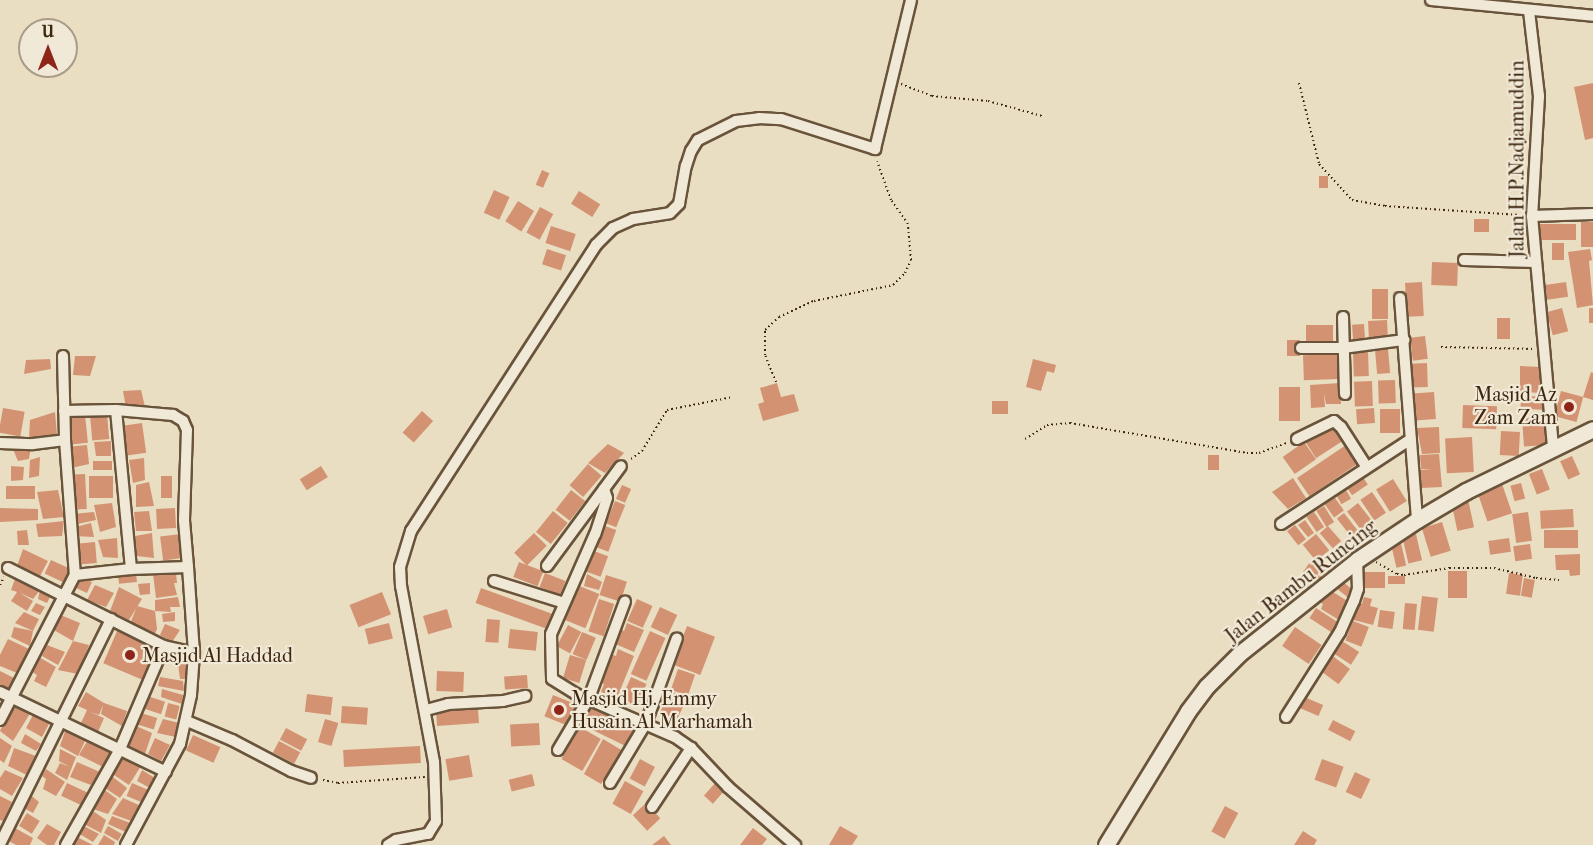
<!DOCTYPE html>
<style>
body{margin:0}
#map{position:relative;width:1593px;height:845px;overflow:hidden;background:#e9ddc2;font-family:"IM FELL French Canon",serif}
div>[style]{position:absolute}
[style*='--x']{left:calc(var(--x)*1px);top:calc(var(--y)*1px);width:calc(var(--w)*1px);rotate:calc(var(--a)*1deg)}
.building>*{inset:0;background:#d39372;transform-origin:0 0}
.path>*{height:2px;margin-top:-1px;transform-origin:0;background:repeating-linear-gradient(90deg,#3e260e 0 1.5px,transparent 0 4.5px)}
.roads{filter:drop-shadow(2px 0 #69543b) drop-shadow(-2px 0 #69543b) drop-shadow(0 2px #69543b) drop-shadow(0 -2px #69543b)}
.street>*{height:10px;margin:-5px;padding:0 5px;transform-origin:5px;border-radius:5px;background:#f1e9d7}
.secondary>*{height:15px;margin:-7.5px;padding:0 7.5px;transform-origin:7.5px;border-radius:7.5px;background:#f1e9d7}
.dots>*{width:16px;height:16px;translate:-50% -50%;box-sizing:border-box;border:3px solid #f1e9d7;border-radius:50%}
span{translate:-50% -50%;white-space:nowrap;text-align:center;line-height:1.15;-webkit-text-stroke:4.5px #f1e9d7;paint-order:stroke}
.street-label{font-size:20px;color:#3e260e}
.poi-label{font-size:20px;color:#3e260e}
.right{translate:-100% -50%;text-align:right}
.left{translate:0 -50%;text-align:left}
.north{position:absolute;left:18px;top:18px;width:60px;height:60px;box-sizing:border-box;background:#f1e9d7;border:2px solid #a99b87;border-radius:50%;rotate:0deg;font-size:16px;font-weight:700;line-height:24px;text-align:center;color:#3e260e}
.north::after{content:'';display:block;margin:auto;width:21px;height:27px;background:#8f2418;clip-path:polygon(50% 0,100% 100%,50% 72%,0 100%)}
</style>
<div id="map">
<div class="building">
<div style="clip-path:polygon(1593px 83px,1593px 138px,1585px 140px,1574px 87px)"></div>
<div style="left:542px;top:170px;width:8px;height:16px;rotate:23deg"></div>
<div style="left:1319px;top:176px;width:9px;height:12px"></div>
<div style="left:494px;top:190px;width:17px;height:25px;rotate:24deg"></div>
<div style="left:579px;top:191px;width:25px;height:15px;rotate:32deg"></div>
<div style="left:518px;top:201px;width:19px;height:24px;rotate:32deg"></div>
<div style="left:540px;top:207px;width:15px;height:29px;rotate:28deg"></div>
<div style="left:1474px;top:219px;width:15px;height:13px"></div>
<div style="left:1581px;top:222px;width:12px;height:25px"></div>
<div style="left:1576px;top:224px;width:16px;height:37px;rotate:90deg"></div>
<div style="left:551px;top:226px;width:26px;height:18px;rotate:18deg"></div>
<div style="left:1564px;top:243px;width:17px;height:12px;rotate:90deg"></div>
<div style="left:547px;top:249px;width:20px;height:16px;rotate:18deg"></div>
<div style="clip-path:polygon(1590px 249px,1592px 260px,1589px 261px,1593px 305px,1577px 308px,1568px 252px)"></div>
<div style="left:1432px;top:262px;width:26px;height:23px;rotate:2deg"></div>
<div style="left:1422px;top:282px;width:34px;height:17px;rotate:87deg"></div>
<div style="left:1566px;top:282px;width:15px;height:21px;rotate:82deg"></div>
<div style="left:1372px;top:289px;width:16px;height:30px"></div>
<div style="left:1562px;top:308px;width:24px;height:16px;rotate:75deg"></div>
<div style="left:1589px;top:308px;width:4px;height:15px"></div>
<div style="left:1497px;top:318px;width:13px;height:21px"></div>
<div style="left:1387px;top:320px;width:19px;height:19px;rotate:87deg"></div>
<div style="left:1364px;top:324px;width:15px;height:12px;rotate:86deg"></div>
<div style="left:1306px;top:325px;width:27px;height:19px"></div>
<div style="left:1425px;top:336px;width:23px;height:15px;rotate:83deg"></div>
<div style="left:1287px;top:340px;width:13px;height:16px"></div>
<div style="left:1388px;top:349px;width:24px;height:13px;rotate:85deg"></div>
<div style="left:1368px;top:352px;width:24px;height:15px;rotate:88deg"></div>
<div style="left:1338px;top:354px;width:25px;height:35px;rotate:88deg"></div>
<div style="clip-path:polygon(75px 356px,96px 356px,90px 376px,73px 375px)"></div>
<div style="clip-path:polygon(50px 359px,51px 369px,24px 374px,26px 360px)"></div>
<div style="clip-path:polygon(1033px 359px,1056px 365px,1054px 373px,1047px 371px,1041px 391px,1026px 387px)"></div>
<div style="left:1427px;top:363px;width:24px;height:18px;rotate:88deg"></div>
<div style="clip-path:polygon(1520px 366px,1541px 367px,1540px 384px,1545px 384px,1545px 393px,1520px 392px)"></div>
<div style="clip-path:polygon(1591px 372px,1593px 373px,1593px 400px,1583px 397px)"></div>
<div style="left:1395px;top:380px;width:23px;height:17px;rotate:88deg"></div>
<div style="left:1372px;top:381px;width:25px;height:18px;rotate:88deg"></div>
<div style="clip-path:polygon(777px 383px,781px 397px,794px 394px,799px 411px,763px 421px,758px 404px,764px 402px,760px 388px)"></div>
<div style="clip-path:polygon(1340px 383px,1341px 404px,1326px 404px,1324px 393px,1325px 407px,1311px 408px,1310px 385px)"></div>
<div style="left:1279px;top:387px;width:21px;height:34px"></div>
<div style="clip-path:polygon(141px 390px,145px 407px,126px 408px,123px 391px)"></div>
<div style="left:1561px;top:391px;width:23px;height:26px;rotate:15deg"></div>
<div style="left:1434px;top:392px;width:27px;height:21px;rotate:86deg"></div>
<div style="left:1521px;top:396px;width:24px;height:13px;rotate:2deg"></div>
<div style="left:992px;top:401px;width:16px;height:13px"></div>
<div style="left:1463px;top:405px;width:34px;height:23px;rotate:2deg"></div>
<div style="left:3px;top:408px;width:22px;height:25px;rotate:10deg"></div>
<div style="left:1374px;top:408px;width:15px;height:18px;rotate:86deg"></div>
<div style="left:1400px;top:409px;width:24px;height:20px;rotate:90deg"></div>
<div style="left:422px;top:411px;width:15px;height:29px;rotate:42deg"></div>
<div style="clip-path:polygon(55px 412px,57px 435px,29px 438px,30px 420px)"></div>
<div style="left:107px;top:414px;width:25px;height:17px;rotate:85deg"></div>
<div style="left:85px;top:415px;width:28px;height:19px;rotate:84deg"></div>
<div style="left:1546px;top:417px;width:28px;height:24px;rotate:86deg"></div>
<div style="left:142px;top:423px;width:30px;height:21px;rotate:82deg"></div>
<div style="left:1332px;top:424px;width:20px;height:32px;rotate:57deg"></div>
<div style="clip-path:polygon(1439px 427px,1440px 453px,1422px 454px,1417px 428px)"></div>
<div style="left:1501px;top:431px;width:19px;height:24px;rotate:3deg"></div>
<div style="left:1472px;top:437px;width:35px;height:27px;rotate:87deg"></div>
<div style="clip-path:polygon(111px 441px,111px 456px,96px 456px,94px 442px)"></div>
<div style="left:1304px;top:442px;width:21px;height:26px;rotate:55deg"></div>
<div style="clip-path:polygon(608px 444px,624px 453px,605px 473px,588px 463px)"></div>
<div style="clip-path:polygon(31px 445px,29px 459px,18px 461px,12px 447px)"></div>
<div style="clip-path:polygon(87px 445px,89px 464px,67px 469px,66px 447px)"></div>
<div style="left:1346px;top:445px;width:22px;height:59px;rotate:56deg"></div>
<div style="clip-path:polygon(1439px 454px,1442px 487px,1421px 488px,1420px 470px,1432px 469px,1421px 469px,1420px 455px)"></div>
<div style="left:1208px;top:455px;width:11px;height:15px"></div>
<div style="left:1572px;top:456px;width:20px;height:13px;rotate:66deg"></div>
<div style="clip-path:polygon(40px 457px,39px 476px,29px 478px,30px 460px)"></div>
<div style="clip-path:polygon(144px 458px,145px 480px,133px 483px,129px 460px)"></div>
<div style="left:93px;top:461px;width:19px;height:9px"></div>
<div style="left:588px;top:464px;width:18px;height:28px;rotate:41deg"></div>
<div style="clip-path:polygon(11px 466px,24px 467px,23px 480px,11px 481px)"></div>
<div style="left:321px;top:466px;width:13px;height:25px;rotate:58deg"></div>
<div style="left:1542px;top:469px;width:22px;height:14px;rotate:69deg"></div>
<div style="left:1360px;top:473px;width:14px;height:19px;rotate:56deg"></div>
<div style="left:85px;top:474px;width:35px;height:16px;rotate:87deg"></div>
<div style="left:89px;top:476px;width:24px;height:22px"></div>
<div style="left:161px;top:476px;width:11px;height:22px"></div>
<div style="clip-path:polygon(1293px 478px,1306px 498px,1288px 509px,1272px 492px)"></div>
<div style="left:1393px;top:479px;width:26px;height:20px;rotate:58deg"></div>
<div style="left:1501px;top:481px;width:34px;height:26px;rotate:71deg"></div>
<div style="clip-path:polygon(149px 482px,154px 506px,136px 507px,136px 485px)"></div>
<div style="left:1521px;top:483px;width:16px;height:11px;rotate:75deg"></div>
<div style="left:622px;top:485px;width:10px;height:15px;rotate:24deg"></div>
<div style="left:1343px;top:485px;width:16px;height:11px;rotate:60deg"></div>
<div style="left:6px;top:486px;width:29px;height:13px"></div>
<div style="clip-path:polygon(58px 490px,64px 517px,43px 519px,37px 492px)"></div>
<div style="left:571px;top:490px;width:18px;height:25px;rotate:38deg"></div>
<div style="left:1372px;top:492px;width:25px;height:14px;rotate:56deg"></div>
<div style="left:1333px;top:495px;width:19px;height:12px;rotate:55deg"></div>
<div style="left:1468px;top:499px;width:29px;height:17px;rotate:78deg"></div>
<div style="left:615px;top:501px;width:11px;height:24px;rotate:22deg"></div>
<div style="clip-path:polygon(112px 503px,116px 527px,100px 532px,94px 505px)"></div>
<div style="left:1358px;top:503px;width:23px;height:14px;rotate:52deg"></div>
<div style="left:1324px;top:506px;width:19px;height:9px;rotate:58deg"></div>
<div style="clip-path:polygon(0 508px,38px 509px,38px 520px,0 522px)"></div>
<div style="left:175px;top:508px;width:20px;height:19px;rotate:87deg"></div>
<div style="left:1573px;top:509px;width:18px;height:33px;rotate:87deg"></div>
<div style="clip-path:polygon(149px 511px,152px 531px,136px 531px,134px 512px)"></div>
<div style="left:553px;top:511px;width:19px;height:27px;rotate:39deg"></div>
<div style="clip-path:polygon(94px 512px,96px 520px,73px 525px,72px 514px)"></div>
<div style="left:1314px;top:512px;width:18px;height:9px;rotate:56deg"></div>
<div style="left:1528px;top:512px;width:29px;height:16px;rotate:82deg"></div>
<div style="left:1344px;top:513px;width:24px;height:9px;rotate:52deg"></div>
<div style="clip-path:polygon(1305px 520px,1314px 533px,1308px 537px,1298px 525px)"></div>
<div style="clip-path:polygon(64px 521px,62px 536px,38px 537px,36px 524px)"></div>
<div style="left:1442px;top:522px;width:30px;height:21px;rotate:73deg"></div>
<div style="clip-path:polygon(91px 523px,94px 537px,73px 536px,72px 528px)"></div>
<div style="left:1295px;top:525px;width:18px;height:10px;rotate:52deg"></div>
<div style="left:605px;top:526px;width:12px;height:23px;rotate:20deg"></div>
<div style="left:1328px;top:526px;width:20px;height:11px;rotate:49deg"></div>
<div style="clip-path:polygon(27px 530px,29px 545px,18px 545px,17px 531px)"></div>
<div style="left:1544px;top:530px;width:34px;height:18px"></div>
<div style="clip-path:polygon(152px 533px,154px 558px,137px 556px,135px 536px)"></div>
<div style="left:534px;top:533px;width:18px;height:28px;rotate:45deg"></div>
<div style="left:181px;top:534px;width:24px;height:21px;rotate:83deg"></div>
<div style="left:1316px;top:534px;width:21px;height:17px;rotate:51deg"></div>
<div style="left:1416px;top:534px;width:27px;height:14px;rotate:77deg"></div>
<div style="clip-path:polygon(117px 538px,118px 558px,103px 557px,98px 540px)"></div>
<div style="left:1509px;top:538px;width:14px;height:21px;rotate:82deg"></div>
<div style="left:95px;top:542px;width:21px;height:19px;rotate:85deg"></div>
<div style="left:1401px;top:543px;width:23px;height:10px;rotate:77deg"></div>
<div style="left:1530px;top:544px;width:15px;height:17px;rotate:82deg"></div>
<div style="clip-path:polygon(23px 549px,48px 561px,40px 576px,17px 566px)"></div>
<div style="left:594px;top:551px;width:15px;height:22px;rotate:20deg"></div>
<div style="clip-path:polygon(1580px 554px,1580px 575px,1570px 576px,1569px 570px,1556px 570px,1555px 555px)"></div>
<div style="left:51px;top:560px;width:21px;height:15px;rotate:25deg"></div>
<div style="left:519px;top:562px;width:26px;height:16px;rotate:21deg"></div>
<div style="left:1310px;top:562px;width:19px;height:12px;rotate:35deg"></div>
<div style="left:1448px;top:571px;width:19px;height:27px"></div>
<div style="left:1361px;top:572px;width:24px;height:16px"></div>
<div style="left:136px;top:573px;width:9px;height:18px;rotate:84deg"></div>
<div style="clip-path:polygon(176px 573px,177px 583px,174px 583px,177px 595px,156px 598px,153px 574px)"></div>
<div style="left:545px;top:573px;width:22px;height:15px;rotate:21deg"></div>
<div style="left:1509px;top:573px;width:14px;height:21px;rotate:8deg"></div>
<div style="clip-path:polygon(587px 574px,602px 582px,599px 590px,584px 586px)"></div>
<div style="left:606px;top:575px;width:22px;height:21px;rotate:18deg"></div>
<div style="left:1405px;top:576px;width:8px;height:17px;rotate:90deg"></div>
<div style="left:1524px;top:578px;width:11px;height:18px;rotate:10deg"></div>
<div style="clip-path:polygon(15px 579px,40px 590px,33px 599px,20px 593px,33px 601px,27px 611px,11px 601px,17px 592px,11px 590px)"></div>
<div style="clip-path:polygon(82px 579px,92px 582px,87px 593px,74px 587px)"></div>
<div style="left:1343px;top:582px;width:14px;height:9px;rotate:39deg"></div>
<div style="clip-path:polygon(150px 583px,150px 594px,140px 595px,138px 584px)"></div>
<div style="clip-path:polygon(95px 585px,114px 593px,106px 607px,87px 600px)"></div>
<div style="left:577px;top:585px;width:24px;height:37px;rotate:22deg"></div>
<div style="clip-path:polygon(119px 587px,142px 599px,129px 620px,110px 611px)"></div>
<div style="clip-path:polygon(1325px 587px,1349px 602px,1339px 620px,1321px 609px,1323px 604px,1317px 600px)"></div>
<div style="left:481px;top:588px;width:77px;height:16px;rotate:20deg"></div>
<div style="clip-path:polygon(40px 590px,51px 595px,47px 603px,38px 599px)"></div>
<div style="left:382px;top:592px;width:24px;height:35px;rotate:68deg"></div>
<div style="left:1422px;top:596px;width:16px;height:34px;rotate:7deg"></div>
<div style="clip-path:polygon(178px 597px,180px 607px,170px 607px,171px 612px,155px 611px,155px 600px)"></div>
<div style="clip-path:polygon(1364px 597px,1372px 599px,1370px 606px,1378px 608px,1373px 625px,1350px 619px,1355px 602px,1362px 604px)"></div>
<div style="left:599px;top:599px;width:16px;height:34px;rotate:18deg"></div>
<div style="left:637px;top:599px;width:17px;height:24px;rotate:24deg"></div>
<div style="clip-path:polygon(36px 603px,45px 607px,40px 615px,31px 611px)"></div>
<div style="left:1405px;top:603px;width:12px;height:26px;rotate:5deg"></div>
<div style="clip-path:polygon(137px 606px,155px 611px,157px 629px,154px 636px,130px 624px)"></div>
<div style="left:660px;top:607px;width:19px;height:22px;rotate:25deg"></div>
<div style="left:1316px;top:608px;width:27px;height:12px;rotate:33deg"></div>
<div style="left:447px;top:609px;width:19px;height:25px;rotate:74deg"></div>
<div style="left:1380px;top:610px;width:15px;height:17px;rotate:8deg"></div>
<div style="clip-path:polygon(24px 612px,39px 619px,33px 631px,15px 623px)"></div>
<div style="clip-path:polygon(175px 612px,175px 621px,163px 622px,162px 614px)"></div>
<div style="clip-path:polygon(58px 614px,80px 623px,73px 641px,52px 629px)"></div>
<div style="left:487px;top:619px;width:13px;height:23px;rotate:4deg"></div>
<div style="left:1353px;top:621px;width:17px;height:21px;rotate:21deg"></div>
<div style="left:389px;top:623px;width:16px;height:25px;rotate:76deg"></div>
<div style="clip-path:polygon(627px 623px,644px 630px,634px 652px,613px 643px,619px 628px,624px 631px)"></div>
<div style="clip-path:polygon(165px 624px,180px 630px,172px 642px,160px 635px)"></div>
<div style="left:568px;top:625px;width:15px;height:24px;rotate:28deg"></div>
<div style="left:687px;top:626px;width:30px;height:41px;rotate:21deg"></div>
<div style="clip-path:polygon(14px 627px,33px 631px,30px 646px,11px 637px)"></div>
<div style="left:1295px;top:627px;width:32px;height:23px;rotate:34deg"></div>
<div style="left:510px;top:629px;width:28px;height:19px;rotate:6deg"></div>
<div style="left:117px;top:631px;width:43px;height:35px;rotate:23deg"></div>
<div style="left:650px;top:631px;width:17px;height:47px;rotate:24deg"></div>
<div style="left:582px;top:632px;width:15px;height:24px;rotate:23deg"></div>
<div style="clip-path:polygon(8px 639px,29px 649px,17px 673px,0 666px,0 655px)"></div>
<div style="left:1339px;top:639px;width:24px;height:15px;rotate:33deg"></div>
<div style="clip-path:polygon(73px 641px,89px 645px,78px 674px,58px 670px)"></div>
<div style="clip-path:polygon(47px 645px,65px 652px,58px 665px,42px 656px)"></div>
<div style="clip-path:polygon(618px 649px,634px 656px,617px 698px,601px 692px,604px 684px,599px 682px,610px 654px,616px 656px)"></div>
<div style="clip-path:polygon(179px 651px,179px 657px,189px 657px,190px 671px,186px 670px,187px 679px,180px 679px,178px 664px,168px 662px,167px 652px)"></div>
<div style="left:1330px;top:654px;width:25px;height:19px;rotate:37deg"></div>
<div style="left:570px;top:655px;width:17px;height:24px;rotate:17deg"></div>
<div style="clip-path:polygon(39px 657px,56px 667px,46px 687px,34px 681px,37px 675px,31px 671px)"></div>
<div style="left:678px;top:669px;width:18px;height:22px;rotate:19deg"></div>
<div style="clip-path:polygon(0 671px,14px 678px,8px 689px,0 686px)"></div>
<div style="left:437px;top:671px;width:27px;height:20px;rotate:2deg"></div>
<div style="left:527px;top:675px;width:13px;height:23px;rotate:86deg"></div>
<div style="clip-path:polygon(160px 677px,183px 681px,184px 691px,158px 686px)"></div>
<div style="left:631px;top:677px;width:17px;height:25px;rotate:24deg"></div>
<div style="clip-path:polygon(162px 689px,183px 695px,182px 704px,161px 697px)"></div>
<div style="clip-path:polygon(670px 691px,687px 698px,677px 720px,660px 712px,665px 702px,659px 699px,662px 693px,668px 695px)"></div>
<div style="clip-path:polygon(86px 692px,104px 703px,127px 711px,122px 726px,101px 714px,103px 705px,99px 715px,90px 712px,104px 718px,98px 732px,81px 723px,87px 710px,78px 706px)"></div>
<div style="left:307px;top:694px;width:26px;height:18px;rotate:7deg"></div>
<div style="left:553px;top:695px;width:24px;height:23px;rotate:22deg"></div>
<div style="left:147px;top:696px;width:19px;height:13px;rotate:18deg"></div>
<div style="left:1302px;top:696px;width:23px;height:12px;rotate:23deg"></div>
<div style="left:168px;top:703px;width:12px;height:14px;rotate:14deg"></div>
<div style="left:592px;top:703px;width:49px;height:24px;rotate:26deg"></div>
<div style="clip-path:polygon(12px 704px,31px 712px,13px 741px,0 731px)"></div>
<div style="left:342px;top:706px;width:26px;height:17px;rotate:4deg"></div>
<div style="left:478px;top:709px;width:14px;height:42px;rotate:86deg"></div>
<div style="clip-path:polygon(34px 713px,49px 724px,42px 737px,26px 728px)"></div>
<div style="left:141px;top:713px;width:17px;height:12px;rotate:17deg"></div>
<div style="clip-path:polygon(163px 719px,179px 723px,176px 737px,157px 733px)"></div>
<div style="left:325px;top:719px;width:14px;height:24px;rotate:17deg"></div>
<div style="left:1333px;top:720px;width:25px;height:11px;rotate:27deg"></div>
<div style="left:539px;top:723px;width:22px;height:29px;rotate:87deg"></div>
<div style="clip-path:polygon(134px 725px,152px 733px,145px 754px,124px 746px)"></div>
<div style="left:580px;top:727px;width:24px;height:37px;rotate:30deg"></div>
<div style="clip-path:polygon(66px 728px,86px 739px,78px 756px,60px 746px)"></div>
<div style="left:286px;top:728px;width:24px;height:13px;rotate:28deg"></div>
<div style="clip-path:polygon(25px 734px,41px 744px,36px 751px,21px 743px)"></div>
<div style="left:193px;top:735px;width:30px;height:17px;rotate:24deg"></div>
<div style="clip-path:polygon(0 738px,12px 746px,4px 763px,0 760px)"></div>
<div style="clip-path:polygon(89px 738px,112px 753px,103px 767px,79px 755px)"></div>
<div style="clip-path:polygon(155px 738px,170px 745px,161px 761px,148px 754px)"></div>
<div style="clip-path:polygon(603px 739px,623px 751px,601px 784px,584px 774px)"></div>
<div style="left:279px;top:741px;width:24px;height:13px;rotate:28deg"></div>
<div style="left:420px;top:746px;width:17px;height:77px;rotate:87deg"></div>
<div style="clip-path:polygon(14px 748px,36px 756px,27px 775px,8px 766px)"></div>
<div style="clip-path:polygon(60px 749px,76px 757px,67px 780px,55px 773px,60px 763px,70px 767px,59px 761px)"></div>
<div style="clip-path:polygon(120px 753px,141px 766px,129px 785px,111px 773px)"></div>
<div style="left:469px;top:755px;width:22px;height:24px;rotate:80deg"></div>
<div style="left:640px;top:759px;width:17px;height:22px;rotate:28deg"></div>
<div style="left:1322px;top:759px;width:23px;height:22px;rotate:20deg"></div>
<div style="clip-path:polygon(77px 762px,100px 772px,91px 785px,70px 777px)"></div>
<div style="clip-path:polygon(46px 769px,65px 782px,56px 796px,43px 789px,46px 779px,42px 776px)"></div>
<div style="clip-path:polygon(5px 770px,23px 778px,12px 796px,0 789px,0 778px)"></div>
<div style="clip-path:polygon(142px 770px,155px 778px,150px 788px,137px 781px)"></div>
<div style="left:1355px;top:772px;width:17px;height:22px;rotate:25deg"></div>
<div style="clip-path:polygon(109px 774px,127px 788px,120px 798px,102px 786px)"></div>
<div style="left:532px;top:774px;width:12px;height:24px;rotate:76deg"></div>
<div style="left:718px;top:780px;width:12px;height:21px;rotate:42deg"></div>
<div style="left:625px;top:781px;width:21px;height:26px;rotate:29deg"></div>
<div style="left:67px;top:783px;width:23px;height:14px;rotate:25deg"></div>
<div style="left:132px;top:783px;width:21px;height:14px;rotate:23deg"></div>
<div style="clip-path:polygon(102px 788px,117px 799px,108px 814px,93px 809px)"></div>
<div style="clip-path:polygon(28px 793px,39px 802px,33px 813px,20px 806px)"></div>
<div style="clip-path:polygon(0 796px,12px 802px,3px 821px,0 820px)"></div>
<div style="clip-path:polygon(123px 798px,141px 806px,134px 822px,112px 814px)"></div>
<div style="left:646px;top:803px;width:21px;height:18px;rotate:47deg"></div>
<div style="left:1225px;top:806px;width:15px;height:29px;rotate:28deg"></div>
<div style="clip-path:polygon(93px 811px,106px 820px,101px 833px,84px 824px)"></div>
<div style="left:27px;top:813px;width:15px;height:15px;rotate:32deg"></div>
<div style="clip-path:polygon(112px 816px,133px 824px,128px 833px,108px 824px)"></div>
<div style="clip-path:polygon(47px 824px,61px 832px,54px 845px,47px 845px,37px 838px)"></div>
<div style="clip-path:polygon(82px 825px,99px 834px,93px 842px,78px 833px)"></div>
<div style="left:108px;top:826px;width:16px;height:8px;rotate:30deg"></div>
<div style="clip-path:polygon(840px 826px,858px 836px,852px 845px,829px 845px)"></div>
<div style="clip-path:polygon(15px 828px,33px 838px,30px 845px,16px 845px,9px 841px)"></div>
<div style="clip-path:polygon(753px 828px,767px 839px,762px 845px,740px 845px)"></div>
<div style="clip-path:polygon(1303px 831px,1317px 840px,1314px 845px,1294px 845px)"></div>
<div style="clip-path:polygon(104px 835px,115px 842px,114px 845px,98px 845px)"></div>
<div style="clip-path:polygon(75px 836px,93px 845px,71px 845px)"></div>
<div style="clip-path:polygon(664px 836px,671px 845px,652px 845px)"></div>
</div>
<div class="path">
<div style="--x:1299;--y:83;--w:83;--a:76.1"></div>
<div style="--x:1319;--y:164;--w:49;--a:47.5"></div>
<div style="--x:1352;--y:200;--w:34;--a:10"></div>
<div style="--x:1385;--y:206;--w:135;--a:3.8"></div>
<div style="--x:901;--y:84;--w:33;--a:21"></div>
<div style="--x:932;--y:96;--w:56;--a:5.1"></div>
<div style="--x:988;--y:101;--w:56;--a:15.5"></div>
<div style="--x:1441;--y:347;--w:93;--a:1.2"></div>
<div style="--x:776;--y:382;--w:29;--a:-112"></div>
<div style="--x:765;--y:355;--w:25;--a:-90"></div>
<div style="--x:765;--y:330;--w:19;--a:-43"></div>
<div style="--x:779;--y:317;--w:38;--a:-25"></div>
<div style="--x:814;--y:301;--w:81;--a:-11.4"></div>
<div style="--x:893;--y:285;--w:17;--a:-45"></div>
<div style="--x:905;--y:273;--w:14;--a:-65"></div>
<div style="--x:911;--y:260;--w:36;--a:-95"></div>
<div style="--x:908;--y:224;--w:29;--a:-125"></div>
<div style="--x:891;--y:200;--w:41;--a:-109.7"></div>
<div style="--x:1025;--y:439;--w:26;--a:-32"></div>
<div style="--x:1047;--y:425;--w:23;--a:-5"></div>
<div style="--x:1070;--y:423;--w:180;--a:9.6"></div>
<div style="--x:1247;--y:453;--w:12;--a:0"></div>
<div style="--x:1259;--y:453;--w:29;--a:-20"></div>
<div style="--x:631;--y:459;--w:14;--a:-36"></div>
<div style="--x:642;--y:451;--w:48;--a:-58.6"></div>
<div style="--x:667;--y:410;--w:67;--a:-11.1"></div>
<div style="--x:1376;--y:562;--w:24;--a:30"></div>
<div style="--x:1397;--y:574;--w:7;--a:8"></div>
<div style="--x:1404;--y:575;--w:46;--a:-8.8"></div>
<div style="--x:1449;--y:568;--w:45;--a:0"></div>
<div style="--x:1494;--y:568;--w:43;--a:13.4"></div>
<div style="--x:1536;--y:578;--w:23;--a:5"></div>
<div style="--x:0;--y:585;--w:9;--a:-63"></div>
<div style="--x:323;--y:780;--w:15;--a:11"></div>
<div style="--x:338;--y:783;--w:87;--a:-3.9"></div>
</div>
<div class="roads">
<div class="street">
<div style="--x:1431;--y:0;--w:163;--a:5.6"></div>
<div style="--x:1529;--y:11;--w:86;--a:83.3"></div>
<div style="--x:1539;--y:96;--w:120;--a:93.3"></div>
<div style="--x:1532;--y:216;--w:234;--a:84.8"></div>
<div style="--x:1532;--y:216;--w:61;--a:-1.9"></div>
<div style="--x:1464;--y:260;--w:71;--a:1.6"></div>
<div style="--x:1400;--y:298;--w:223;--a:85.6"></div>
<div style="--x:1343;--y:317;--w:77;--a:88.5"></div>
<div style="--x:1301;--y:348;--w:42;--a:0"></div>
<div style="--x:1343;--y:348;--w:62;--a:-7.5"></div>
<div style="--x:63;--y:356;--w:84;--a:88.6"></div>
<div style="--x:116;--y:410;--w:160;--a:84.6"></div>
<div style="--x:1297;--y:439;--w:41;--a:-25.9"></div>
<div style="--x:1334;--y:421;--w:9;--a:41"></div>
<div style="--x:1341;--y:427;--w:46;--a:57.3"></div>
<div style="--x:0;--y:443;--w:33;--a:2"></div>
<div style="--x:33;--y:444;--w:32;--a:-7"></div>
<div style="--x:65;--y:440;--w:135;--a:85.8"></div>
<div style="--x:604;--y:489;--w:9;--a:72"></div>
<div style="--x:607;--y:498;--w:38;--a:108"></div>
<div style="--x:595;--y:534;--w:109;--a:113.7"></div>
<div style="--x:551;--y:634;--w:45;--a:88.7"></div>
<div style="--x:552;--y:679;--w:28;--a:32"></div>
<div style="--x:576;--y:694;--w:108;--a:23.5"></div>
<div style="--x:675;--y:737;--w:19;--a:35"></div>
<div style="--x:691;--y:748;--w:54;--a:46.5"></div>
<div style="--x:728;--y:787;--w:89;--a:40.9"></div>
<div style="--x:1281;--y:524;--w:155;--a:-33.2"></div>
<div style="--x:547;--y:566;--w:124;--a:-53.5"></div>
<div style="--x:8;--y:568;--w:174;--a:26.6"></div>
<div style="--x:164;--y:646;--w:31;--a:13"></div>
<div style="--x:194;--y:653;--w:86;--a:-94"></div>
<div style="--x:494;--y:581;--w:73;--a:17.4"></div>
<div style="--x:0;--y:692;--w:184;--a:25.7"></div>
<div style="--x:426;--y:710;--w:23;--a:-15"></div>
<div style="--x:448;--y:704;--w:55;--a:-3.1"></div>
<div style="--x:503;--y:701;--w:23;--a:-13"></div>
<div style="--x:1286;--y:717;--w:101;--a:-57.6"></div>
<div style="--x:1340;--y:632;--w:34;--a:-66"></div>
<div style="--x:1354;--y:601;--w:13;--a:-72"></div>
<div style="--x:1358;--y:589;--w:29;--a:-92"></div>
<div style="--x:0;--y:720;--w:163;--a:-62.7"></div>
<div style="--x:75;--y:575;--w:56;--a:-6.1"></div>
<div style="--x:131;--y:569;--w:57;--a:-2"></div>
<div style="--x:188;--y:567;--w:47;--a:-94.9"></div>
<div style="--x:184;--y:520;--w:90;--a:-88.1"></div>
<div style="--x:187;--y:430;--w:10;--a:-114"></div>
<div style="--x:183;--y:421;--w:12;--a:-149"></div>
<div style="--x:173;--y:415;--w:57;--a:-175"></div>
<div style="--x:116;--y:410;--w:52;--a:178.9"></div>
<div style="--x:187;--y:721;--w:49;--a:22.9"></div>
<div style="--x:232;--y:740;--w:67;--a:27.7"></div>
<div style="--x:291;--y:771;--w:21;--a:19"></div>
<div style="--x:558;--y:750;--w:61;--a:-59.2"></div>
<div style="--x:589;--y:698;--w:103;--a:-69.6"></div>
<div style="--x:610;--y:783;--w:70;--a:-59"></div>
<div style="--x:646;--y:723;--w:90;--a:-70"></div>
<div style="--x:652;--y:807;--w:71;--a:-56.5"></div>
<div style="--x:0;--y:844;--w:251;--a:-63.7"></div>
<div style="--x:66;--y:845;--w:110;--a:-60.6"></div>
<div style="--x:120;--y:749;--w:112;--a:-66.9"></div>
<div style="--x:126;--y:845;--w:115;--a:-61.9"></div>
<div style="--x:180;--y:744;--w:50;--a:-77.3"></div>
<div style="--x:191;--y:695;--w:42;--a:-85.9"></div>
<div style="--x:388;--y:845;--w:9;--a:-32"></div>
<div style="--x:396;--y:840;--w:33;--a:-11"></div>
<div style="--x:428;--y:834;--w:15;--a:-58"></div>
<div style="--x:436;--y:821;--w:59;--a:-91.9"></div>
<div style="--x:434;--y:762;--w:179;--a:-100.6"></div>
<div style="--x:401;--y:586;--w:19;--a:-93"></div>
<div style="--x:400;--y:567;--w:38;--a:-73"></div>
<div style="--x:411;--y:531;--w:341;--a:-57.1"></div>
<div style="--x:596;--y:245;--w:24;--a:-45"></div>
<div style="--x:613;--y:228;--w:22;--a:-24"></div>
<div style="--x:633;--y:219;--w:37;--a:-9"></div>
<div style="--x:670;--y:213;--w:13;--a:-45"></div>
<div style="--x:679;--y:204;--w:39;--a:-80"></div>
<div style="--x:686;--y:166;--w:16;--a:-72"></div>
<div style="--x:691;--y:151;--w:13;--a:-58"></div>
<div style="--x:698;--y:140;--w:42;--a:-26.6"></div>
<div style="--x:736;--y:121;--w:23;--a:-7"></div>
<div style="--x:759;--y:118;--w:22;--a:3"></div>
<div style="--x:781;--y:119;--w:99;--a:17.7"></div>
<div style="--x:875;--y:149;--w:153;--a:-76.4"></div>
</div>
<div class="secondary">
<div style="--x:1106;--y:845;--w:157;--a:-58.5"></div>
<div style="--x:1188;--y:711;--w:31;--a:-53"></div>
<div style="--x:1207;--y:686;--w:45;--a:-45"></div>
<div style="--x:1239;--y:654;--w:151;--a:-38.5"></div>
<div style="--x:1357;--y:560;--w:72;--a:-33.7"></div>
<div style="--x:1417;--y:520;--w:57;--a:-30.6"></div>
<div style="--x:1466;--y:491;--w:141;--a:-26"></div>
</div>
</div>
<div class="dots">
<div style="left:1569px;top:407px;background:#8f2418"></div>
<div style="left:130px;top:655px;background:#8f2418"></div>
<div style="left:559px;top:710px;background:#8f2418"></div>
</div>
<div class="street-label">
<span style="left:1517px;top:159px;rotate:-90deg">Jalan H.P.Nadjamuddin</span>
<span style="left:1301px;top:581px;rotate:-38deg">Jalan Bambu Runcing</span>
</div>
<div class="poi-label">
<span class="right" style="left:1557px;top:406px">Masjid Az<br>Zam Zam</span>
<span class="left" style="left:142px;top:655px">Masjid Al Haddad</span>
<span class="left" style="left:571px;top:710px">Masjid Hj. Emmy<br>Husain Al Marhamah</span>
</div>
<div class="north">U</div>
</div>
